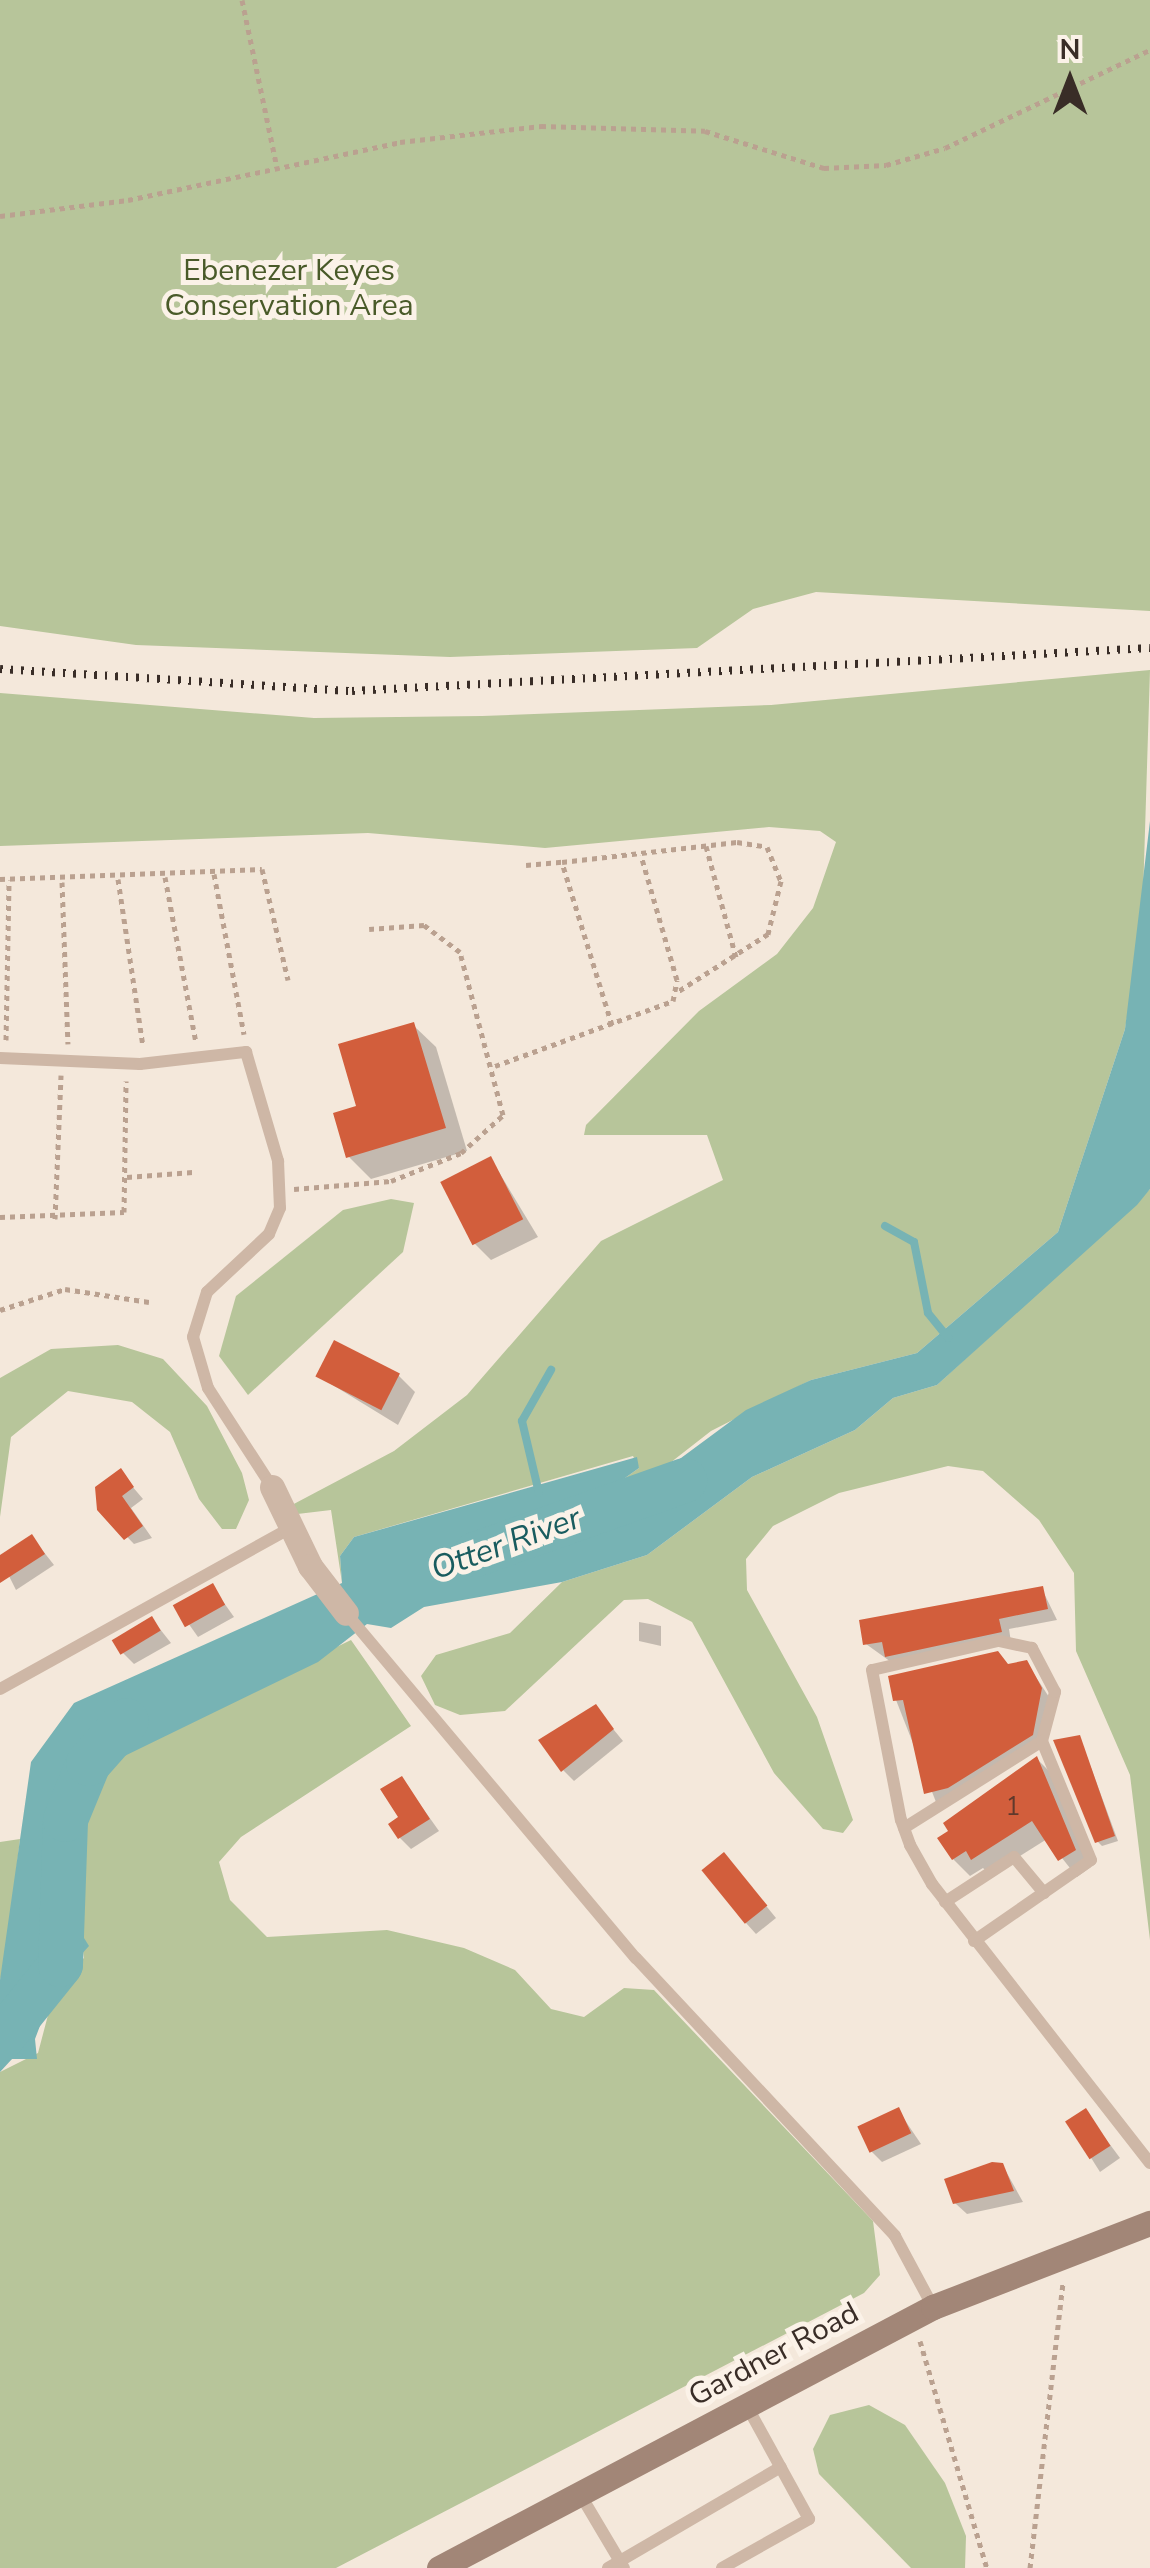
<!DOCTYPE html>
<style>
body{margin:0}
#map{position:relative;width:1150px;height:2568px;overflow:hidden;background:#f4e8db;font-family:"Nunito Sans",sans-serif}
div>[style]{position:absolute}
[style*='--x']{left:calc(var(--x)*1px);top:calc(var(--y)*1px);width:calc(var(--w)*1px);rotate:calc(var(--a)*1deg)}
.green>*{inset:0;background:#b7c59a}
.water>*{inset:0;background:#77b3b4}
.shadow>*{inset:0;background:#0003}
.stream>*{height:8px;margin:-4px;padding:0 4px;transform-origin:4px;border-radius:4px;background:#77b3b4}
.river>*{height:45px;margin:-22.5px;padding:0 22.5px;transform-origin:22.5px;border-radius:22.5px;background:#77b3b4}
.building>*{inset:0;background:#d25e3c;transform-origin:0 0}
.path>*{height:5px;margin-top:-2.5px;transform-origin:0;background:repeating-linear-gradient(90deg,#baa190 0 5px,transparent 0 10px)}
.lane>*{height:12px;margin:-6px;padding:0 6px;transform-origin:6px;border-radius:6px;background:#ceb7a6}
.street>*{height:25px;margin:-12.5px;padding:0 12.5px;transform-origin:12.5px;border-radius:12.5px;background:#ceb7a6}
.secondary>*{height:25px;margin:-12.5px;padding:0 12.5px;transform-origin:12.5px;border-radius:12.5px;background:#a28677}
.rail>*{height:8px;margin-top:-4px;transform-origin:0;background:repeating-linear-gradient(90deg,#392d27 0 2.5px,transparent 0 10.5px)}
span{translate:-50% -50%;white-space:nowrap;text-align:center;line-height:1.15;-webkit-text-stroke:10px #fbf2e8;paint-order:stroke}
.number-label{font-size:25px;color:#5f392c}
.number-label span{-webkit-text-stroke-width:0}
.park-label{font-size:30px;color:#495a29}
.street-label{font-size:30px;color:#392d27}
.water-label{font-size:32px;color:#195c5f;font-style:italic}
.north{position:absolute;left:1020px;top:30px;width:100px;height:100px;-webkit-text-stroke:8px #fbf2e8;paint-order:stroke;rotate:0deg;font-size:28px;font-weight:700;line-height:40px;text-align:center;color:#392d27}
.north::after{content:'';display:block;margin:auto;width:35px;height:45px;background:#392d27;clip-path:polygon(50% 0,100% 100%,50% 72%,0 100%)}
</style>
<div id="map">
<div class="green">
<div style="clip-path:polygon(0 0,1150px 0,1150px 611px,816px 592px,753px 609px,697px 648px,450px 657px,136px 645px,0 626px)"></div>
<div style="clip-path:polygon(1150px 670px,1142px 928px,1125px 1029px,1058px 1232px,917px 1353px,811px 1380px,711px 1431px,593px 1523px,536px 1541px,528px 1529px,604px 1493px,639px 1468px,633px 1456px,354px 1537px,340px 1556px,342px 1583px,331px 1510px,289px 1515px,290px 1506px,394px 1451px,467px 1395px,601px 1241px,723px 1180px,707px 1135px,584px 1135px,586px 1125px,699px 1011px,777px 954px,813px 908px,836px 842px,820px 831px,769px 827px,545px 848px,368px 833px,0 846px,0 693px,314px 718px,482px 716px,771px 705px)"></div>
<div style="clip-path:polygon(1150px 1189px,1150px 1940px,1130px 1775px,1076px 1651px,1074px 1573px,1039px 1520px,983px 1471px,948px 1466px,839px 1493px,773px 1526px,746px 1559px,747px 1590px,817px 1717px,853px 1820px,843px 1833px,823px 1829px,774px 1773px,692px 1622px,648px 1599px,624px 1600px,505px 1711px,460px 1715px,435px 1705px,421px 1676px,436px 1655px,510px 1633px,562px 1582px,647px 1555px,752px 1477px,855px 1430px,893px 1398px,937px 1385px)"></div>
<div style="clip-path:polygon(391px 1199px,414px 1203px,403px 1252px,248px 1395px,219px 1356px,236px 1296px,343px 1210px)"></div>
<div style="clip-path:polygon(118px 1345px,163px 1359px,207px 1406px,242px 1473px,249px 1500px,236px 1529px,222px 1529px,199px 1499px,170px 1432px,132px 1402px,68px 1391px,11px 1437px,0 1517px,0 1378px,51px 1349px)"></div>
<div style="clip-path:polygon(351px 1640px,411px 1726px,241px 1837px,219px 1862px,230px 1900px,267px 1937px,387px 1930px,464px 1948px,515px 1970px,551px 2009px,584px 2017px,624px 1988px,654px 1990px,873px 2221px,880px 2275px,864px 2293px,336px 2568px,0 2568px,0 2072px,38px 2053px,57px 1981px,84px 1958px,80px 1930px,54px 1890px,61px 1827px,83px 1783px,70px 1776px)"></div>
<div style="clip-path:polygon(20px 1839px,5px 1966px,0 1980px,0 1842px)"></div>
<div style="clip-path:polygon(869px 2405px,905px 2425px,945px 2483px,966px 2536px,965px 2568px,911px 2568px,819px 2474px,813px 2449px,830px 2415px)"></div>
</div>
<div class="water">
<div style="clip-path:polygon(1150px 821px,1150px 1189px,1137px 1205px,937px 1385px,893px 1398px,855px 1430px,752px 1477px,647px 1555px,562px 1582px,424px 1607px,391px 1628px,367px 1624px,318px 1662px,106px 1765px,76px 1770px,70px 1779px,84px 1778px,61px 1827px,54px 1890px,89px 1946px,57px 1981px,35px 2039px,37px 2059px,12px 2059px,0 2072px,0 1980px,31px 1762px,74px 1703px,342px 1583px,340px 1556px,354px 1537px,637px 1457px,639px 1468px,604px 1493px,528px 1529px,536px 1541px,593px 1523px,746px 1410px,811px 1380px,917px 1353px,1058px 1232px,1125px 1029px)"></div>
</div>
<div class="shadow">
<div style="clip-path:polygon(413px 1025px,436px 1047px,467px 1151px,371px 1179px,348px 1156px,359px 1107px)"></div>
<div style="clip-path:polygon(491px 1159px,538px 1237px,491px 1260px,474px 1243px)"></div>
<div style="clip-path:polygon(398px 1375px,415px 1392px,398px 1425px,318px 1376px)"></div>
<div style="clip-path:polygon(120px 1472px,143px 1499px,131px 1508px,152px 1538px,134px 1544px,100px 1509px)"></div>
<div style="clip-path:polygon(32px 1537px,54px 1565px,16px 1590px,0 1558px)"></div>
<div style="clip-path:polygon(212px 1586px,234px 1617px,198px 1637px,176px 1606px)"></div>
<div style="clip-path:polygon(1042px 1589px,1057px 1620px,1009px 1629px,1011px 1642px,898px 1667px,866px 1644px)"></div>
<div style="clip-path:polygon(152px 1619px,171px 1643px,134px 1664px,123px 1653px)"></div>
<div style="clip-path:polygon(639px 1622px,661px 1626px,661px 1646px,639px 1641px)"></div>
<div style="clip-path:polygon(1026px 1662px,1051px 1700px,1043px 1745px,936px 1802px,896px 1700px)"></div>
<div style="clip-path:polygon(595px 1707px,623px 1741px,574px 1781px,563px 1770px)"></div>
<div style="clip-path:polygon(1080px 1738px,1118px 1841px,1102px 1846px,1097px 1841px)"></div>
<div style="clip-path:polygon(1037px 1759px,1054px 1776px,1091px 1867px,1077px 1877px,1047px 1839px,990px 1875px,983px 1868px,970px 1876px,953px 1859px)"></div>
<div style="clip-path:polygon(402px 1779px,439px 1831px,411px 1849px,400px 1838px)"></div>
<div style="clip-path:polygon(734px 1866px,776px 1918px,756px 1934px,746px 1923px)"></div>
<div style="clip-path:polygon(898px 2110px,921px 2144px,882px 2162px,871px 2151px)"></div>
<div style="clip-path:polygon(1085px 2111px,1120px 2158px,1100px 2172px,1069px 2123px)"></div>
<div style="clip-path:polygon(1003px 2166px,1023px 2202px,967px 2214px,955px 2203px)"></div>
</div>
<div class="stream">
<div style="--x:885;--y:1226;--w:33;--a:29"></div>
<div style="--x:914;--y:1242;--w:72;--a:78.8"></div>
<div style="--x:928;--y:1313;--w:32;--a:51"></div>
<div style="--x:539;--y:1493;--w:74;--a:-103.3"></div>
<div style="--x:522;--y:1421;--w:59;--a:-60.4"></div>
</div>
<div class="river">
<div style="--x:475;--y:1554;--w:222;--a:-19.5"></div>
<div style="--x:0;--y:2039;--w:96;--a:-51.3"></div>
<div style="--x:60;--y:1964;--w:145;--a:-88"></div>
<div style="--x:65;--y:1819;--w:61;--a:-67.7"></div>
<div style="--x:88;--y:1763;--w:57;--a:-48.5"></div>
</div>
<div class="building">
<div style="clip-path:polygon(414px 1022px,446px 1128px,346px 1158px,333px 1113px,356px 1106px,338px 1044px)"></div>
<div style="left:491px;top:1156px;width:71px;height:57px;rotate:63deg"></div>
<div style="left:334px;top:1340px;width:74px;height:41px;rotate:27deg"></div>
<div style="clip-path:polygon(121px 1468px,134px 1487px,122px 1496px,143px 1526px,124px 1540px,97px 1510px,95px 1487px)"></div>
<div style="clip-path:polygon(32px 1534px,45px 1554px,0 1583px,0 1555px)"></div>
<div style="left:213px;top:1583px;width:25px;height:46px;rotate:61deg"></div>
<div style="clip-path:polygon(1043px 1586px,1048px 1609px,999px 1619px,1002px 1632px,885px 1657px,882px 1642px,863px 1645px,859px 1620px)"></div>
<div style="left:152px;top:1616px;width:17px;height:47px;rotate:59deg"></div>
<div style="clip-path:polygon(998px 1651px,1008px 1664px,1027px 1660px,1042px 1688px,1033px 1735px,948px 1788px,924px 1794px,903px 1700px,893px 1701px,888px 1676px)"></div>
<div style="clip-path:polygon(596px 1704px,614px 1729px,561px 1772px,538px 1740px)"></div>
<div style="clip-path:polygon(1080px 1735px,1115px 1836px,1095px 1843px,1053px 1740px)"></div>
<div style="clip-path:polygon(1037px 1756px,1076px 1850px,1058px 1861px,1032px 1821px,971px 1860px,966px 1851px,952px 1860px,937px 1838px,948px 1831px,943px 1823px)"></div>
<div style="clip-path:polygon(402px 1776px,430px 1819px,398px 1839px,388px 1824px,398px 1817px,380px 1789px)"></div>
<div style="left:724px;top:1852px;width:69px;height:29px;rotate:51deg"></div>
<div style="left:899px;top:2107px;width:29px;height:46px;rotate:65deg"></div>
<div style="left:1086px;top:2108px;width:45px;height:25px;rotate:57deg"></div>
<div style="clip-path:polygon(992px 2162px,1003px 2163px,1014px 2191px,953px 2204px,944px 2179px)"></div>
</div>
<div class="path">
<div style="--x:242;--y:0;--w:172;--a:78.2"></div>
<div style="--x:0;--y:216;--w:129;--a:-7.1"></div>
<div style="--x:128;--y:200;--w:278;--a:-12"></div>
<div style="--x:400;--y:142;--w:142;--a:-6.5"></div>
<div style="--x:541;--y:126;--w:164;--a:1.7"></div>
<div style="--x:705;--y:131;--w:125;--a:17.3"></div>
<div style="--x:824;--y:168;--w:62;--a:-2.8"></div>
<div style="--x:886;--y:165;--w:61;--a:-16.1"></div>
<div style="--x:945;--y:148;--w:227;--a:-25.6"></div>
<div style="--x:706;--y:846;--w:115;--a:74.9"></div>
<div style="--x:526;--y:865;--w:36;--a:-5"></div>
<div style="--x:214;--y:874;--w:163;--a:79.4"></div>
<div style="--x:165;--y:877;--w:168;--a:79.4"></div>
<div style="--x:0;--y:879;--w:262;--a:-2.2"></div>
<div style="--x:262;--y:869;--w:114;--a:76.8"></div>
<div style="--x:118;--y:879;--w:169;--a:81.5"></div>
<div style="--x:62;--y:882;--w:162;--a:87.9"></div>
<div style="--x:612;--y:1025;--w:170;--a:-107.1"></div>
<div style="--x:562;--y:862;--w:176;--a:-6.5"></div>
<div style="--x:737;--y:842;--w:30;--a:9"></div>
<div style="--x:767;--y:847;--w:37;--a:68"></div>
<div style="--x:781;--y:881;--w:55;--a:103.8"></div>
<div style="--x:768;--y:934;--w:108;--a:147.5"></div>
<div style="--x:6;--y:1040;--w:160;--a:-88.9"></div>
<div style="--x:495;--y:1066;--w:189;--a:-20.1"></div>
<div style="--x:673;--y:1001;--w:21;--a:-79"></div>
<div style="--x:677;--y:980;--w:130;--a:-106.1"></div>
<div style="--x:127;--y:1177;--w:66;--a:-4.3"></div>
<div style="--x:294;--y:1189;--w:97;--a:-4.7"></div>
<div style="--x:391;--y:1181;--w:75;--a:-21.8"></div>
<div style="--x:461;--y:1153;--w:57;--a:-42.1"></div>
<div style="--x:503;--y:1115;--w:169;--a:-104.8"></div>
<div style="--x:460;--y:952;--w:45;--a:-143.1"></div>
<div style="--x:424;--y:925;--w:55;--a:175.8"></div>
<div style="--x:0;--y:1217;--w:124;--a:-2.3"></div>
<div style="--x:124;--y:1212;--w:131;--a:-89.1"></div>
<div style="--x:55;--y:1219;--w:144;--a:-87.6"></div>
<div style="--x:0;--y:1310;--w:68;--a:-17.9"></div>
<div style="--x:65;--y:1289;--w:85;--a:8.8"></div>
<div style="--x:920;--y:2341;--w:237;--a:73.6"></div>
<div style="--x:1030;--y:2568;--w:288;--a:-83.4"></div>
</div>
<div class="lane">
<div style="--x:0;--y:1058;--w:140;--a:2.5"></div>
<div style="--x:140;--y:1064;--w:107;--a:-6.5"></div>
<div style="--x:246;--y:1052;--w:114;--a:73.6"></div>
<div style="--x:278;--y:1161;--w:47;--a:87.6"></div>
<div style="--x:280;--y:1208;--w:28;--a:113"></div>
<div style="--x:269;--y:1234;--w:85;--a:136.9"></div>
<div style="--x:207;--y:1292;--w:47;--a:107.3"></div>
<div style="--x:193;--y:1337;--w:53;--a:73.6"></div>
<div style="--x:208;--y:1388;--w:118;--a:57.1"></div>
<div style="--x:346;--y:1613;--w:451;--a:50"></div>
<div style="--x:636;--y:1958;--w:380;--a:47"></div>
<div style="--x:895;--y:2236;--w:81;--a:61.8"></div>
<div style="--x:0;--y:1689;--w:330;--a:-29"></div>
<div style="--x:904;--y:1828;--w:163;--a:-32.2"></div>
<div style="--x:1042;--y:1741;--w:51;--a:-75.1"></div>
<div style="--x:1055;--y:1692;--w:50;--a:-117.6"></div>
<div style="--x:1032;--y:1648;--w:35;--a:-168"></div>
<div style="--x:998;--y:1641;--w:129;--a:167"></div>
<div style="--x:872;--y:1670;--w:153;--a:79.1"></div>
<div style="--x:901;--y:1820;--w:27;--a:70"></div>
<div style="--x:910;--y:1845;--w:45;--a:60.6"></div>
<div style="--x:932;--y:1884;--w:354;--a:52"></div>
<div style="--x:945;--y:1902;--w:82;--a:-33.1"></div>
<div style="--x:1014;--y:1857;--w:47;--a:50.2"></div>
<div style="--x:974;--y:1941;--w:142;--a:-34.7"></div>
<div style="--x:1091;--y:1860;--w:129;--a:-112.4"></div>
<div style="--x:580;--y:2494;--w:86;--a:59.3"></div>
<div style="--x:608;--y:2568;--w:200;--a:-30.3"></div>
<div style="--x:722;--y:2568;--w:100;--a:-29.4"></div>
<div style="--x:809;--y:2519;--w:129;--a:-118.8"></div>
</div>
<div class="street">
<div style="--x:272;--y:1487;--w:88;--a:64.3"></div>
<div style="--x:310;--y:1566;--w:59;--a:52.5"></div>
</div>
<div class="secondary">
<div style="--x:439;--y:2568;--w:559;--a:-27.85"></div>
<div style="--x:933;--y:2307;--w:233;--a:-21.2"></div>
</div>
<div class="rail">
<div style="--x:0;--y:669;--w:353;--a:3.6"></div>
<div style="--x:352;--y:691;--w:799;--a:-3.08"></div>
</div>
<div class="number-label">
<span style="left:1013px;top:1807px">1</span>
</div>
<div class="park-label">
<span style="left:289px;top:288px">Ebenezer Keyes<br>Conservation Area</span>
</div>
<div class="street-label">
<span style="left:774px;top:2355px;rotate:-28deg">Gardner Road</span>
</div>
<div class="water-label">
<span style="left:506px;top:1544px;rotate:-20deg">Otter River</span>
</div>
<div class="north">N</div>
</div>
